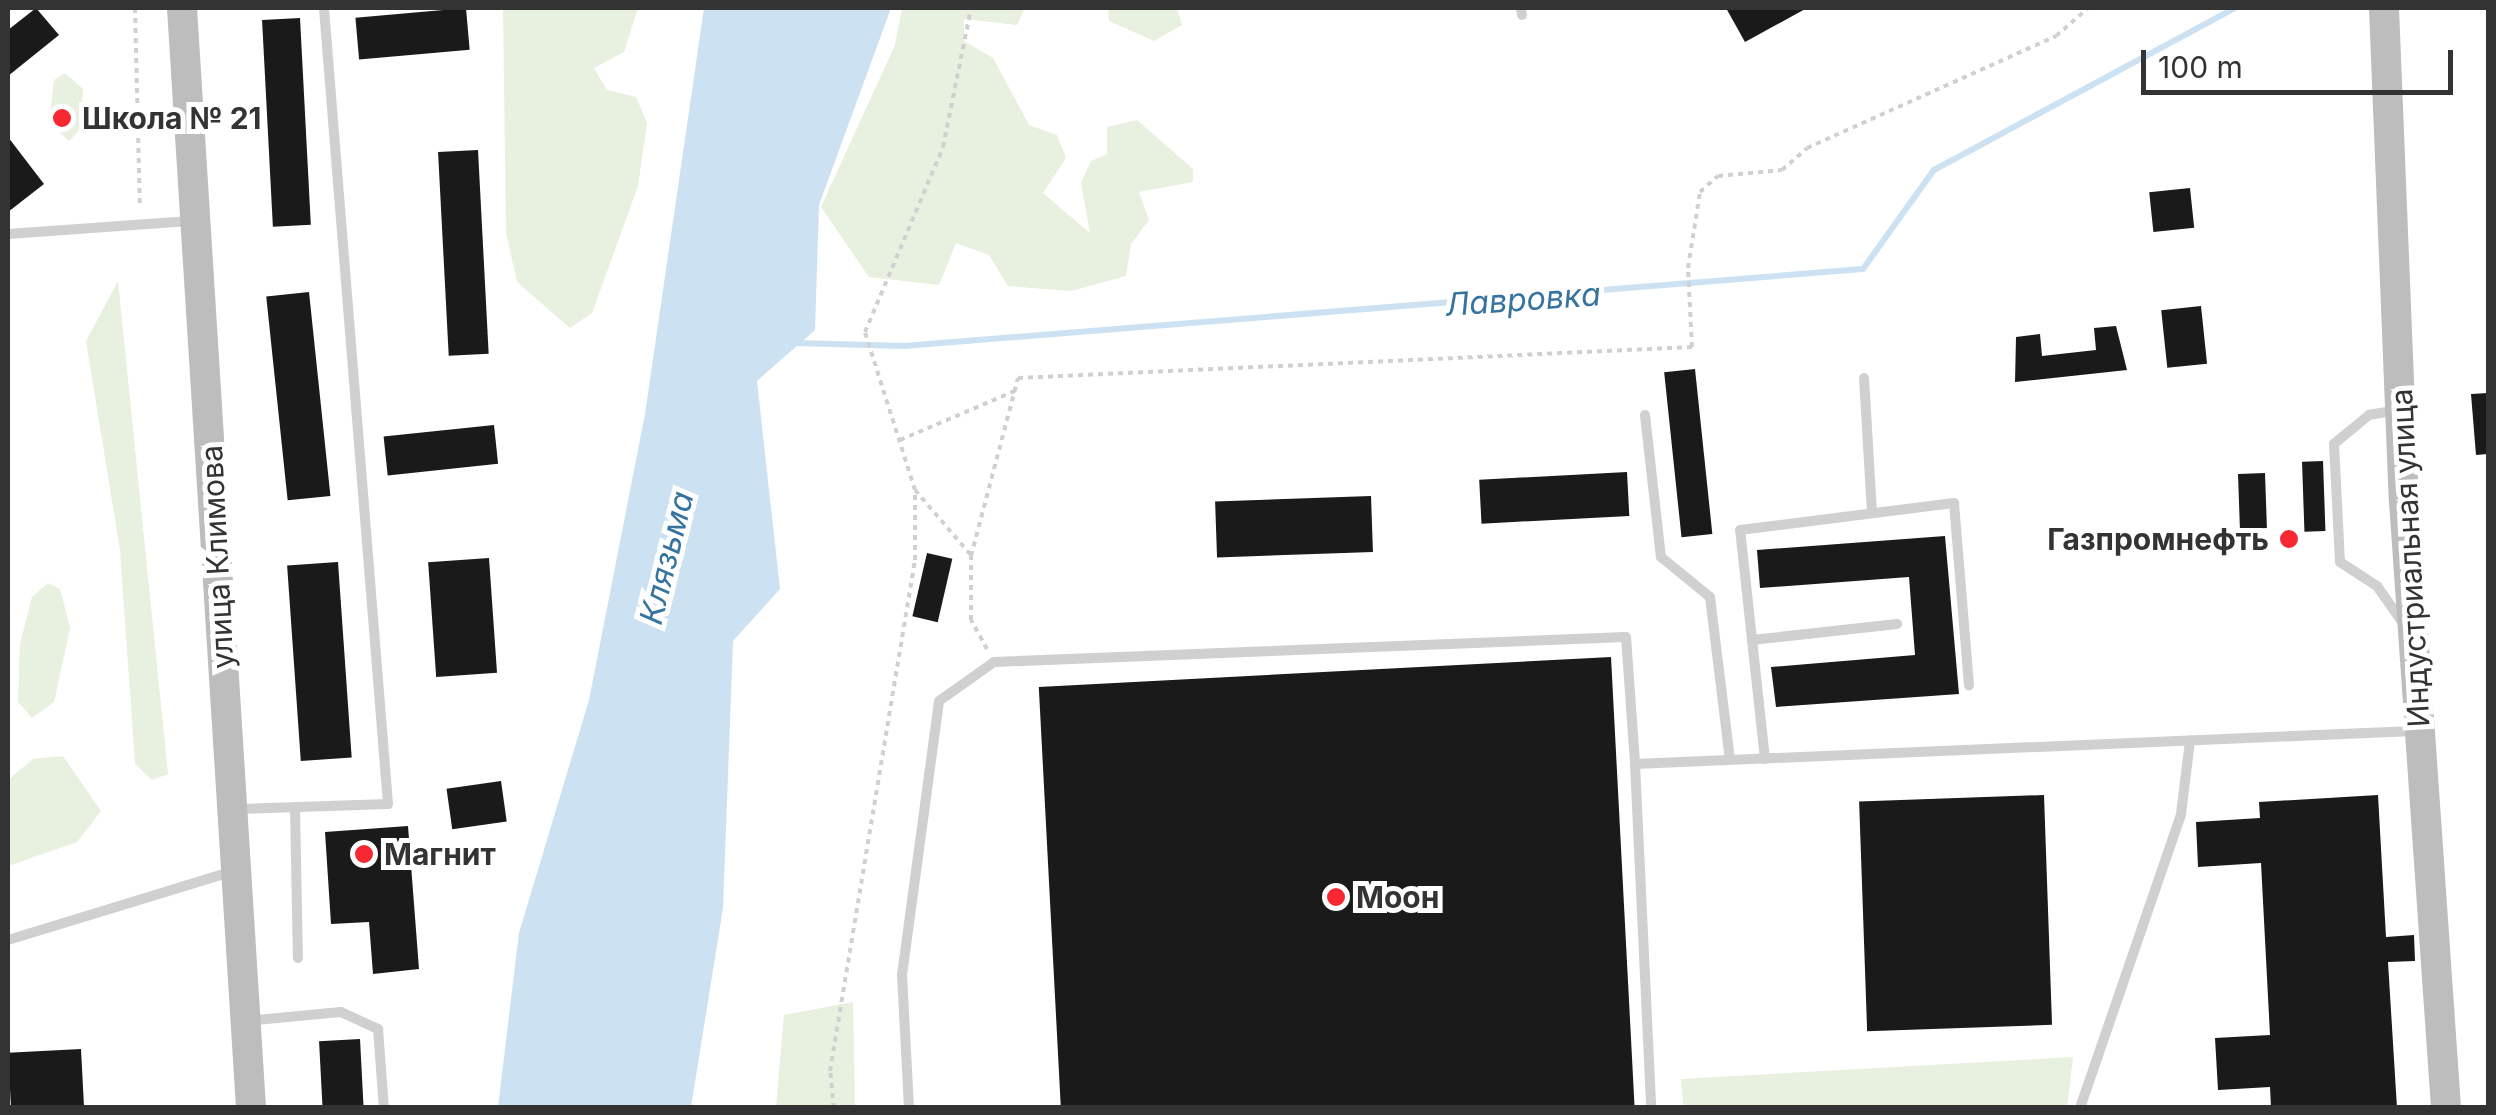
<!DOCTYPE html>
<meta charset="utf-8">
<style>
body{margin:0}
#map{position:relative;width:2496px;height:1115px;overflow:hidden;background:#fff;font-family:Inter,sans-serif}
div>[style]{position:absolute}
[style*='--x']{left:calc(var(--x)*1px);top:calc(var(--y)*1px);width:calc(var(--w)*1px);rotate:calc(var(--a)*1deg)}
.green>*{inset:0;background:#e8f0e0}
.water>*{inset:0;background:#cce1f1}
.stream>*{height:6px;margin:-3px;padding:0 3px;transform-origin:3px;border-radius:3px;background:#cce1f1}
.building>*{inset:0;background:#1a1a1a;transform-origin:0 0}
.path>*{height:4px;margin-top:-2px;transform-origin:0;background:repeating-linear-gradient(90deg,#d0d0d0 0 5px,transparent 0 10px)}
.lane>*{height:10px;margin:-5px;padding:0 5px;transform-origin:5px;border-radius:5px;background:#d0d0d0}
.secondary>*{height:30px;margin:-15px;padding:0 15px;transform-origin:15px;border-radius:15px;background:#bdbdbd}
.dots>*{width:28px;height:28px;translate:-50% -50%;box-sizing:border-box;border:5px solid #fff;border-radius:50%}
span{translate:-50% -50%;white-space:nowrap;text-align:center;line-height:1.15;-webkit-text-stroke:10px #fff;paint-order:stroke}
.poi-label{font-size:30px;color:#333;font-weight:700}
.left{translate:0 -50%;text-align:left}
.right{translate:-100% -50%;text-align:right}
.street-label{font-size:30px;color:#333}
.water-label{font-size:32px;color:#36749f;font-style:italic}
.frame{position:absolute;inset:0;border:10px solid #333;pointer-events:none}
.scale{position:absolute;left:2141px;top:50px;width:312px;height:45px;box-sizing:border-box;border:5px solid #333;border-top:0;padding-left:12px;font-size:30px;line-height:35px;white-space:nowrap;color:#333;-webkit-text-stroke:8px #fff;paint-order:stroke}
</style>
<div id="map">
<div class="green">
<div style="clip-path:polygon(503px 8px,638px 8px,624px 52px,594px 68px,607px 90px,636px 97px,647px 123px,638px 186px,592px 313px,570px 328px,517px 282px,506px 233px)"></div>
<div style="clip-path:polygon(902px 8px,1025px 8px,1017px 25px,964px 19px,964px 41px,993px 58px,1029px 125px,1057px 135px,1066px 158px,1043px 193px,1090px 233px,1081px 183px,1091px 161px,1107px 154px,1107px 127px,1137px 120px,1193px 169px,1193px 182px,1139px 192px,1149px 220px,1131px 244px,1126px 276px,1071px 291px,1008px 286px,989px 255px,956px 243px,939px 285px,869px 277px,821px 207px,895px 45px)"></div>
<div style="clip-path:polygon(1108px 8px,1177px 8px,1182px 25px,1154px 41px,1109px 21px)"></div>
<div style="clip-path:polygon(65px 73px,83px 89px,81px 128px,69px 141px,49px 122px,54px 80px)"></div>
<div style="clip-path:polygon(118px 281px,168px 774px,152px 780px,135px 764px,120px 550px,86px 341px)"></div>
<div style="clip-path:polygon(48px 583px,60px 589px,70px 628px,54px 702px,32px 718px,18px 702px,20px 644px,32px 597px)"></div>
<div style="clip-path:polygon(63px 756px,101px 811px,77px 842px,8px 866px,8px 780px,33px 759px)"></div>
<div style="clip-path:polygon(853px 1002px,855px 1107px,776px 1107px,784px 1015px)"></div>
<div style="clip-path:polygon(2073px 1057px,2067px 1107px,1683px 1107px,1681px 1079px)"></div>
</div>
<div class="water">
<div style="clip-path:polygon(704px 8px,891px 8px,819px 205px,815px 330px,757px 381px,780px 589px,733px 641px,723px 908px,691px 1107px,498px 1107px,519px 933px,589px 700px,645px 414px)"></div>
</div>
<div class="stream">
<div style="--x:796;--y:343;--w:108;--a:1.6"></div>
<div style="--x:904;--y:346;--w:962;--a:-4.59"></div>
<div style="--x:1863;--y:269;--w:122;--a:-54.4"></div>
<div style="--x:1934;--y:170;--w:342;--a:-28.3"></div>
</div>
<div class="building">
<div style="clip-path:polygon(36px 8px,59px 35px,8px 76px,8px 30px)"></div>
<div style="left:466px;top:8px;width:42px;height:111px;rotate:85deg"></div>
<div style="clip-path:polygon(1726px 8px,1807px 8px,1745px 42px)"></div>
<div style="left:300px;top:18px;width:207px;height:38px;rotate:87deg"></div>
<div style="clip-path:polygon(8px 137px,44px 184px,8px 212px)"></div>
<div style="left:478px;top:150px;width:204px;height:40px;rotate:87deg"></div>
<div style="left:2190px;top:188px;width:40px;height:41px;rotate:84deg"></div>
<div style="left:309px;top:292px;width:205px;height:43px;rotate:84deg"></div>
<div style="left:2201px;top:306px;width:58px;height:40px;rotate:84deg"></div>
<div style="clip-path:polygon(2116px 326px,2127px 370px,2015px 382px,2016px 337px,2040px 334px,2042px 356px,2096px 350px,2094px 328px)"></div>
<div style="left:1695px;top:369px;width:166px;height:31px;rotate:84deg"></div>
<div style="clip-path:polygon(2488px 393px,2488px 454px,2476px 455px,2471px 394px)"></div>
<div style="left:494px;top:425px;width:39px;height:111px;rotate:84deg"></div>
<div style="left:2323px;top:461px;width:70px;height:21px;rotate:88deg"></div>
<div style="left:1627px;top:472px;width:44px;height:148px;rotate:87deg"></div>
<div style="left:2265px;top:473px;width:55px;height:27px;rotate:88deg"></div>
<div style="left:1371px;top:496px;width:56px;height:156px;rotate:88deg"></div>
<div style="clip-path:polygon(1945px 536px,1959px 694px,1776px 707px,1771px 667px,1915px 655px,1909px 577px,1760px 588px,1757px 550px)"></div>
<div style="left:927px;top:553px;width:26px;height:65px;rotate:13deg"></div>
<div style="left:489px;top:558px;width:115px;height:61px;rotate:86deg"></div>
<div style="left:338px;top:562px;width:196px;height:51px;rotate:86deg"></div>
<div style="left:1611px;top:657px;width:452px;height:573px;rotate:87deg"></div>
<div style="left:501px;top:781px;width:41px;height:55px;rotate:82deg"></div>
<div style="left:2044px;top:795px;width:230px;height:185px;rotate:88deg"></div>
<div style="clip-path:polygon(2378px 795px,2386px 937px,2414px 935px,2415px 961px,2388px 962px,2397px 1108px,2271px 1108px,2270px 1087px,2218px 1090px,2215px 1038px,2270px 1035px,2261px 863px,2198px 867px,2196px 822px,2260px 818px,2259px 802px)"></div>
<div style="clip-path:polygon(408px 826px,419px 969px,373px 974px,369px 922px,331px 924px,325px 832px)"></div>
<div style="left:360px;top:1039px;width:69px;height:41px;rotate:87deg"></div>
<div style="left:81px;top:1049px;width:59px;height:73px;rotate:87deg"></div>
</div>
<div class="path">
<div style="--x:135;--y:8;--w:200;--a:88.6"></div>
<div style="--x:900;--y:440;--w:125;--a:-23.1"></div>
<div style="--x:915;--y:490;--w:86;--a:49.3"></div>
<div style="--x:987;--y:649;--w:33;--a:-119"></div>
<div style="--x:971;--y:620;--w:64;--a:-90"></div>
<div style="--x:971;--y:556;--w:184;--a:-75.2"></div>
<div style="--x:1018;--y:378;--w:675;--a:-2.63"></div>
<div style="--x:1692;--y:347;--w:79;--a:-92.9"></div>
<div style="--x:1688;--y:268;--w:77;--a:-81"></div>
<div style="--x:1700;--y:192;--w:24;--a:-42"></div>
<div style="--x:1718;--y:176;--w:64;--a:-5.4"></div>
<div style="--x:1782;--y:170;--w:33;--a:-41"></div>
<div style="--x:1807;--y:148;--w:273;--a:-24.2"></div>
<div style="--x:2056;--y:36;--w:43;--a:-41.2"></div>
<div style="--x:834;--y:1108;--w:37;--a:-96"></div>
<div style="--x:830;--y:1071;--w:518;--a:-80.56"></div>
<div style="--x:915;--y:560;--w:70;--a:-90"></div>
<div style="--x:915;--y:490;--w:166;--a:-107.6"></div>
<div style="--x:865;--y:332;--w:201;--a:-67.1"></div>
<div style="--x:943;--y:147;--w:142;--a:-78.6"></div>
</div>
<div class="lane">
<div style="--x:1521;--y:8;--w:7;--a:82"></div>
<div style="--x:8;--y:234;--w:182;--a:-4.1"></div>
<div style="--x:1864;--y:378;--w:135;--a:86.6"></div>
<div style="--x:2399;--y:410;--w:30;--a:171"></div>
<div style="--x:2369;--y:415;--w:45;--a:140.4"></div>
<div style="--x:2334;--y:444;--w:118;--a:87.1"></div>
<div style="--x:2340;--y:562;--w:44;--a:33"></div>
<div style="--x:2377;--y:586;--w:45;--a:54.9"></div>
<div style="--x:1645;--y:415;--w:143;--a:83.6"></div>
<div style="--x:1661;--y:557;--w:63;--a:39.2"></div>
<div style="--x:1710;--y:597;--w:164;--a:83"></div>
<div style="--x:1752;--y:640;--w:146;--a:-6.3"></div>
<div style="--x:1765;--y:759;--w:230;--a:-96.2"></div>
<div style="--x:1740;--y:530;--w:216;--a:-7.2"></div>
<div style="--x:1954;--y:503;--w:183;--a:85.3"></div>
<div style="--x:1635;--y:764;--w:344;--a:87.3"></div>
<div style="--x:295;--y:807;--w:151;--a:88.9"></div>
<div style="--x:238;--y:809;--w:150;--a:-1.9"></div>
<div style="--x:388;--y:804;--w:799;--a:-94.6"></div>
<div style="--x:8;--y:940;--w:233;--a:-17"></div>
<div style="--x:247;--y:1021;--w:94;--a:-5.5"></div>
<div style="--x:341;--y:1012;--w:41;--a:24.7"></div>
<div style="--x:378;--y:1029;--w:79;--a:85.7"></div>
<div style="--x:909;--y:1108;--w:133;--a:-93"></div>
<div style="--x:902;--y:975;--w:276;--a:-82.3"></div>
<div style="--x:939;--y:701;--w:67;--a:-35.3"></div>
<div style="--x:994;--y:662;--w:632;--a:-2.27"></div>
<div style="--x:1626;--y:637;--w:127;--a:85.9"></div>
<div style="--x:1635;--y:764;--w:780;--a:-2.43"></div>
<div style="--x:2080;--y:1108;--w:311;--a:-71"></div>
<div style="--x:2181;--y:814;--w:74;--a:-83"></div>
</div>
<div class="secondary">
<div style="--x:182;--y:8;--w:1102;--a:86.41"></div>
<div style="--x:2384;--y:8;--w:493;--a:87.7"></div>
<div style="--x:2404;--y:501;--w:608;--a:86.04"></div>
</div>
<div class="dots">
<div style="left:62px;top:118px;background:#f72831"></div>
<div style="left:2289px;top:539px;background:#f72831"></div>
<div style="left:364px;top:854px;background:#f72831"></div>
<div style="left:1336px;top:897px;background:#f72831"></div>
</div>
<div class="poi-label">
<span class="left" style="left:82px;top:118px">Школа № 21</span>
<span class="right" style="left:2269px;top:539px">Газпромнефть</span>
<span class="left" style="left:384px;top:854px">Магнит</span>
<span class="left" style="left:1356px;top:897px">Моон</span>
</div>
<div class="street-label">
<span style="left:217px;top:557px;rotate:-93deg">улица Климова</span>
<span style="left:2410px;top:558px;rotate:-93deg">Индустриальная улица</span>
</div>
<div class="water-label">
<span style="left:1523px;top:300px;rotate:-4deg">Лавровка</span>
<span style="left:667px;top:558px;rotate:-76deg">Клязьма</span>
</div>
<div class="frame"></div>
<div class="scale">100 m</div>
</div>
